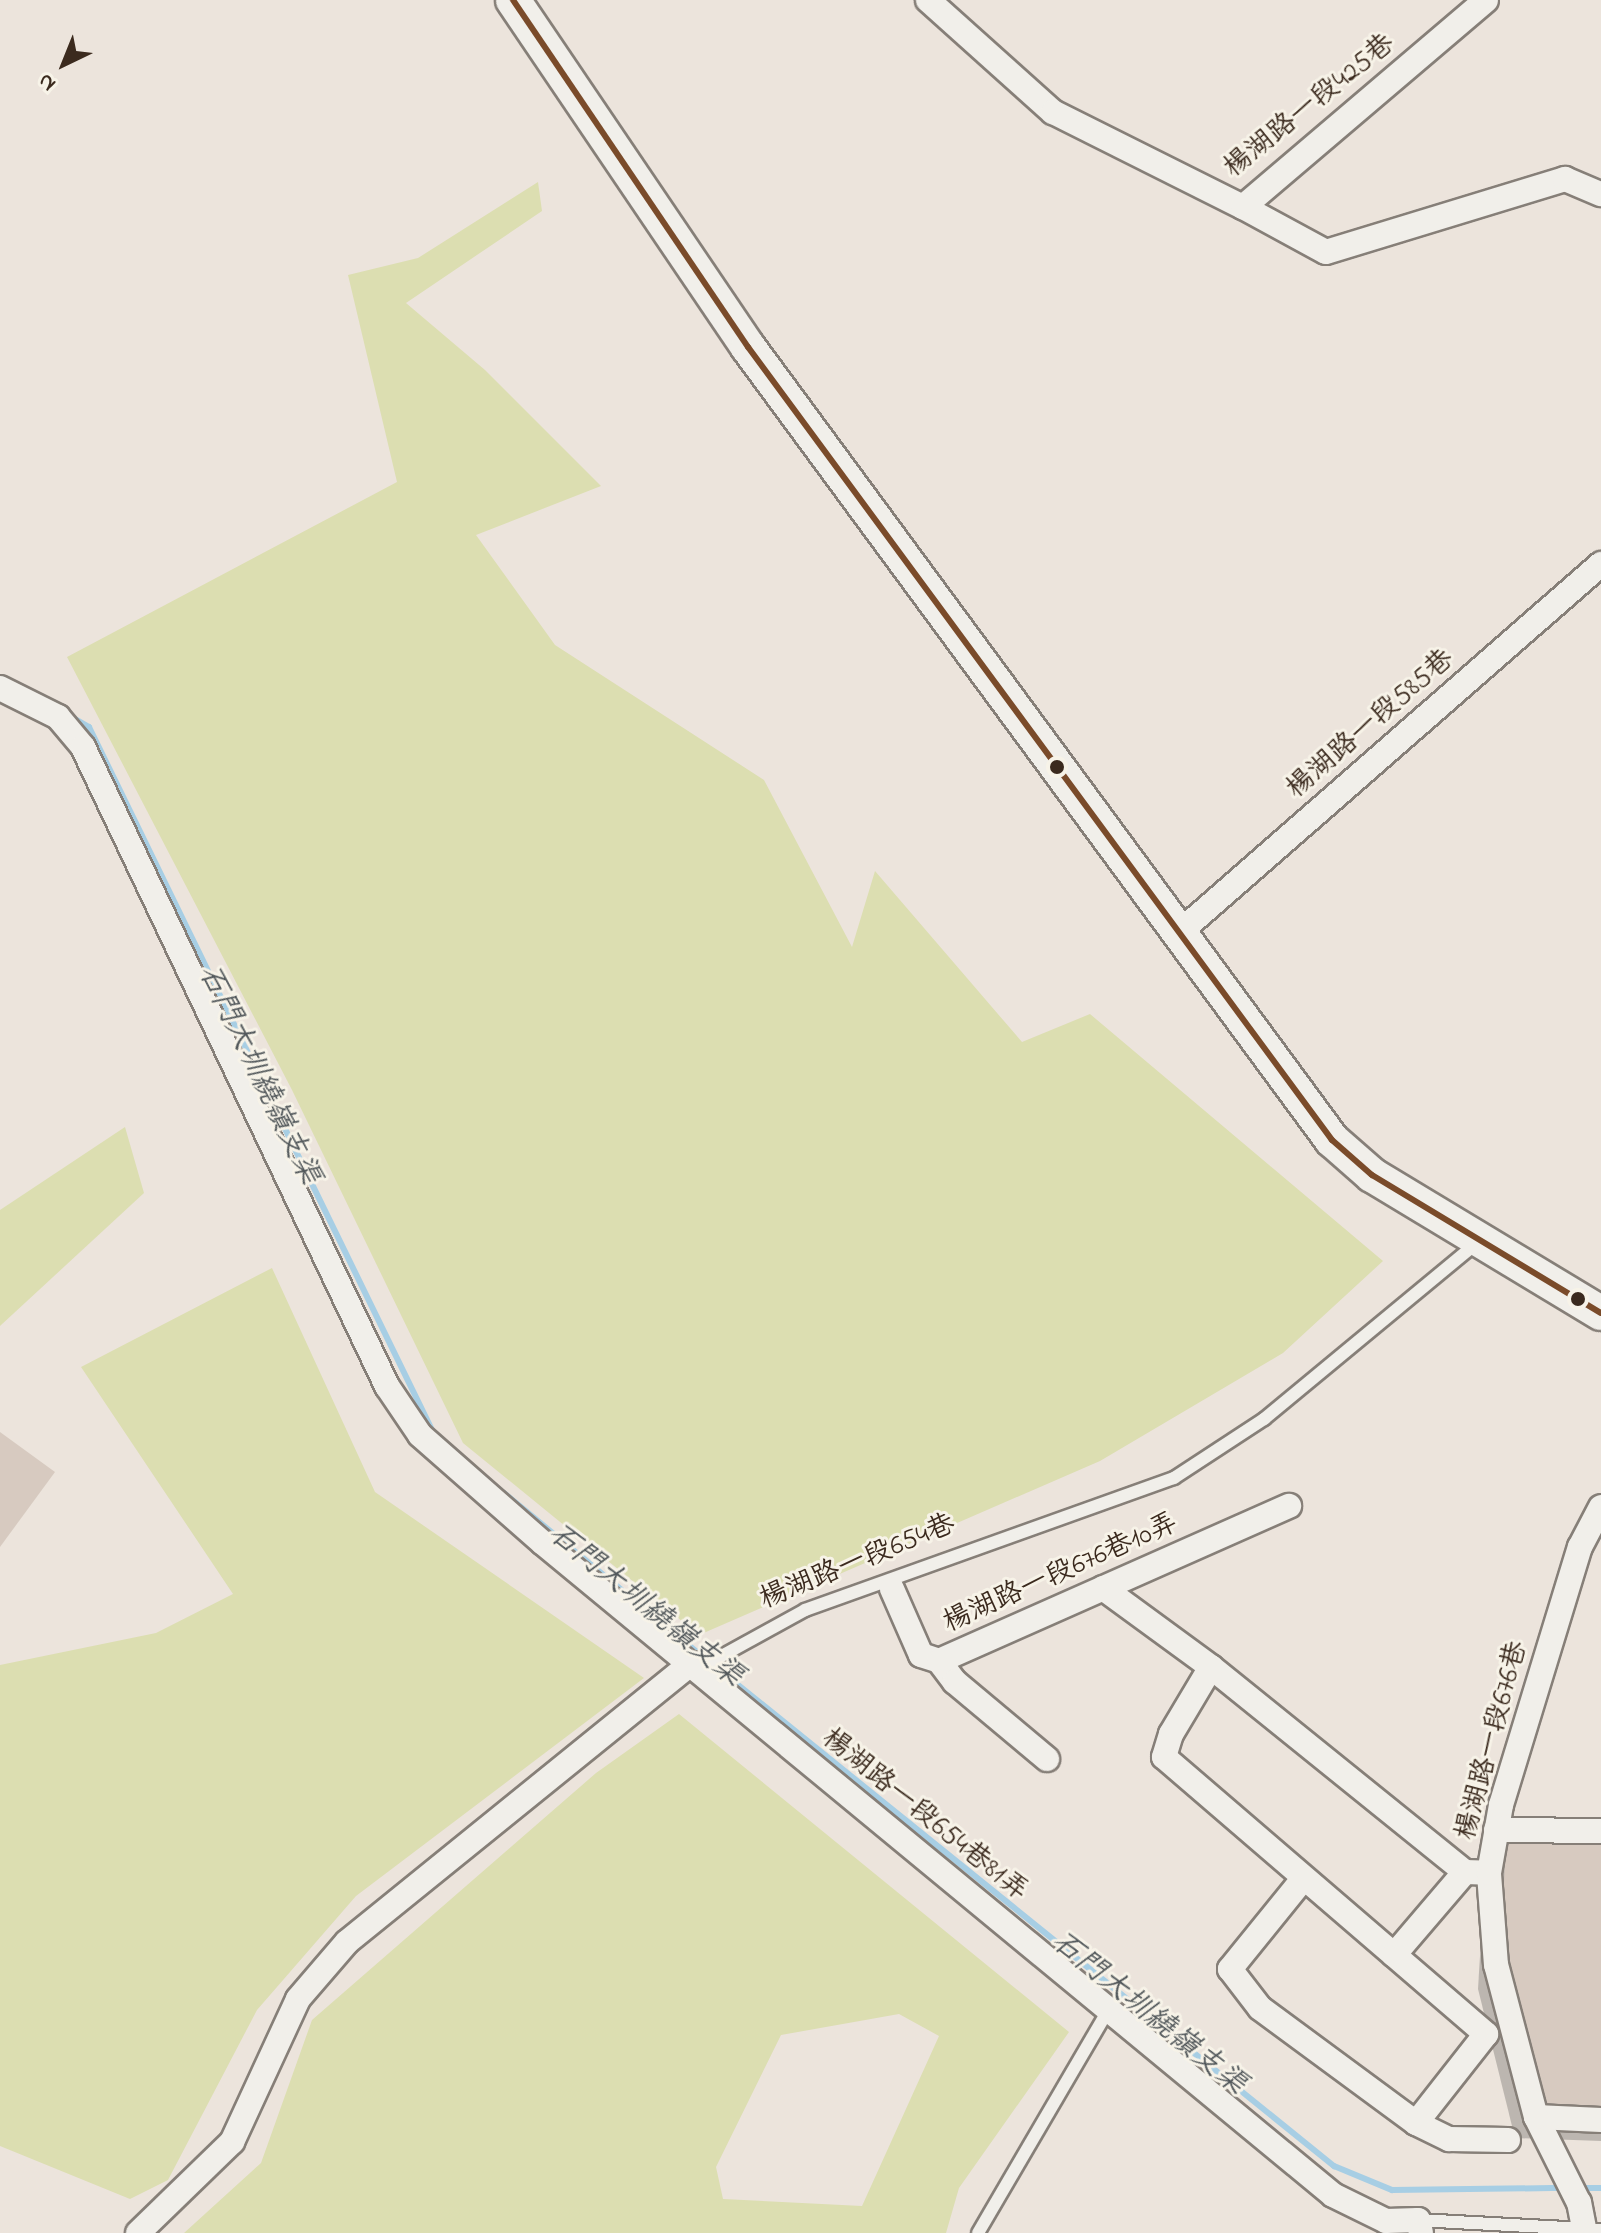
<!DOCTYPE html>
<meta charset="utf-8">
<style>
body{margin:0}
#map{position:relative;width:1601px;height:2233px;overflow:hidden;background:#ece4dc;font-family:"Indie Flower","LXGW WenKai TC",sans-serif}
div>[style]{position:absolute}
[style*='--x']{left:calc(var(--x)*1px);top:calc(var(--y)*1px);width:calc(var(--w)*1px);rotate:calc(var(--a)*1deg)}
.green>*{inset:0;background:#dcdeb1}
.shadow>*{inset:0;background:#0003}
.stream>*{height:6px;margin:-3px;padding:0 3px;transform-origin:3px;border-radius:3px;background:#a7cee4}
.building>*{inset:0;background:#d7cac0}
.roads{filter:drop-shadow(2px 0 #867f78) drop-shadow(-2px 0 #867f78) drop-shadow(0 2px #867f78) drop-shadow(0 -2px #867f78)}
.lane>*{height:12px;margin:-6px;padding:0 6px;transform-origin:6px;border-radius:6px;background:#f1efea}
.street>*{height:24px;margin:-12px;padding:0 12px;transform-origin:12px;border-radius:12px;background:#f1efea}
.secondary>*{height:34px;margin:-17px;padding:0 17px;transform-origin:17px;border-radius:17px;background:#f1efea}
.bus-1>*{height:6px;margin:-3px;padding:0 3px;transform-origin:3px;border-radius:3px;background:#7a4b2a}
.dots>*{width:22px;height:22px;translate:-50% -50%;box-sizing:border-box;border:4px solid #f7f3e8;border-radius:50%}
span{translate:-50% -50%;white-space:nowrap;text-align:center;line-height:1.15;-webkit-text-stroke:6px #f7f3e8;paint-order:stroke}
.street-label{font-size:28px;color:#3b2a1e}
.water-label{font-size:30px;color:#52585b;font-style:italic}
.north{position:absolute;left:24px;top:24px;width:80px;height:80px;-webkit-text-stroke:6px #f7f3e8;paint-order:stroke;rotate:223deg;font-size:22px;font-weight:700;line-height:32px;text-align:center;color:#3b2a1e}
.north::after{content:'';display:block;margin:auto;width:28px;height:36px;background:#3b2a1e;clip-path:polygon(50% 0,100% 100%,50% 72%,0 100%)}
</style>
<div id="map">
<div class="green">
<div style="clip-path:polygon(538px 182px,542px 211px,406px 303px,485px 370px,601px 486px,476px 535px,555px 645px,764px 780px,852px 947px,875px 871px,1022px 1042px,1090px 1014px,1383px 1261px,1283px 1353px,1100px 1461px,699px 1635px,463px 1443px,292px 1090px,67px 657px,397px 482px,348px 275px,418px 258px)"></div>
<div style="clip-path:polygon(125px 1127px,144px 1193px,0 1326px,0 1210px)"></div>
<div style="clip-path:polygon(272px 1268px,375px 1492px,644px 1678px,356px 1896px,257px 2010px,168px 2180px,130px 2199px,0 2146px,0 1665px,156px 1633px,233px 1594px,81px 1367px)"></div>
<div style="clip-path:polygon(evenodd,679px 1714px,1069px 2032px,959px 2188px,946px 2233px,184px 2233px,261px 2163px,312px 2020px,596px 1773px,679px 1714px,899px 2014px,939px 2036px,862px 2206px,723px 2199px,716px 2167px,781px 2035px,899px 2014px)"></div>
</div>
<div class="shadow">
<div style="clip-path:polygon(1508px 1833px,1601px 1834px,1601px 2141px,1515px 2138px,1478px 1989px,1486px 1855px)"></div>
</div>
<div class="stream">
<div style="--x:70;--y:716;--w:22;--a:30"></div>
<div style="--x:89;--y:727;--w:787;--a:63.99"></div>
<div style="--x:504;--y:1493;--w:256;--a:39.5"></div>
<div style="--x:711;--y:1663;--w:801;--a:38.92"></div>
<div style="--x:1334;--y:2166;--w:63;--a:22.5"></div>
<div style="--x:1392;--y:2190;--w:174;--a:-0.7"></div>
<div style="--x:1577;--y:2188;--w:24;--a:0"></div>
</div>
<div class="building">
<div style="clip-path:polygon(0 1432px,55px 1472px,0 1547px)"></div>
<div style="clip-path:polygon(1507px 1831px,1601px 1832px,1601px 2119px,1536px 2117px,1499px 1966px)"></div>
</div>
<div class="roads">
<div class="lane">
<div style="--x:705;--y:1665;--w:114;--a:-28.8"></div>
<div style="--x:805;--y:1610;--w:392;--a:-19.7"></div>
<div style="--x:1174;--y:1478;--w:108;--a:-33.2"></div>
<div style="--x:1264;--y:1419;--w:279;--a:-39.6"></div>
<div style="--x:1418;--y:2220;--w:183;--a:3.1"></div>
<div style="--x:978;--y:2233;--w:262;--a:-59.7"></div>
</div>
<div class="street">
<div style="--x:928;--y:0;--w:168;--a:41.9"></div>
<div style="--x:1053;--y:112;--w:212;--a:26.6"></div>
<div style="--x:1243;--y:207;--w:319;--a:-40.4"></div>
<div style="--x:1243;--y:207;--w:94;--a:28.5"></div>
<div style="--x:1326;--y:252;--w:250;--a:-17"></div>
<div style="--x:1565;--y:179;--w:39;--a:23"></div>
<div style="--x:0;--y:688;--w:65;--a:26.6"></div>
<div style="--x:58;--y:717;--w:39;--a:50"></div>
<div style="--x:83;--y:747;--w:708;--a:64.56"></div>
<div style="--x:387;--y:1386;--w:59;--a:56"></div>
<div style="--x:420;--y:1435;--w:164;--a:41.3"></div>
<div style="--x:543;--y:1543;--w:1024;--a:39.53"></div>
<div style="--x:1333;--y:2195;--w:59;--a:26.1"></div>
<div style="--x:1386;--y:2221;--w:32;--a:-2"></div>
<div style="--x:1418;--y:2220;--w:13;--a:77"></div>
<div style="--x:1181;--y:931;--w:558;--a:-41.15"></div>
<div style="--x:1103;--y:1588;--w:134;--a:36.2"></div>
<div style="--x:1211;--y:1667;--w:326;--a:38.9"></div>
<div style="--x:1465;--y:1872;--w:24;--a:2"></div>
<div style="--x:892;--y:1589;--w:72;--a:66.3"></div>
<div style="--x:921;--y:1655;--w:19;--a:18"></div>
<div style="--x:939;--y:1661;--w:383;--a:-23.9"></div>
<div style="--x:939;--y:1661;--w:26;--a:53"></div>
<div style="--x:955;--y:1682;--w:120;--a:39.9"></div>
<div style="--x:1211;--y:1667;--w:78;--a:120.8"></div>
<div style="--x:1171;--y:1734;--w:24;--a:107"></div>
<div style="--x:1164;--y:1757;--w:425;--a:40.7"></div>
<div style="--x:1486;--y:2034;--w:113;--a:128.2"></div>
<div style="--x:1496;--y:1830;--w:105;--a:0.5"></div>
<div style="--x:1303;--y:1879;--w:116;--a:129"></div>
<div style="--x:1230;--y:1969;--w:49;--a:52.4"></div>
<div style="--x:1260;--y:2008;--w:194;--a:36.4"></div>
<div style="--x:1416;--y:2123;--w:37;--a:26"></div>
<div style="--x:1449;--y:2139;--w:59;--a:1"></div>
<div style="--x:1394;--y:1955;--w:109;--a:-49.5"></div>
<div style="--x:1536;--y:2117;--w:65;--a:2.6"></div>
<div style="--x:138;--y:2233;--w:131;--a:-44.1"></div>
<div style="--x:232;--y:2142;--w:157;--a:-65.2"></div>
<div style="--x:298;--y:1999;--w:75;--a:-49.3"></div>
<div style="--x:347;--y:1942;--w:442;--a:-39"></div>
<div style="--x:690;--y:1664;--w:15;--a:4"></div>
<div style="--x:1585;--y:2233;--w:31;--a:-101"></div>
<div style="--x:1579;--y:2203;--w:96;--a:-116.6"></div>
<div style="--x:1536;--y:2117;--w:157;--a:-104.7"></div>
<div style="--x:1496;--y:1965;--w:92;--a:-94.4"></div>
<div style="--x:1489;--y:1873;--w:69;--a:-80"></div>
<div style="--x:1501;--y:1805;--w:270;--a:-73"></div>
<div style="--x:1580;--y:1547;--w:45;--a:-62.3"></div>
</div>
<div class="secondary">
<div style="--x:513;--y:0;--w:419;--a:55.9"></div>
<div style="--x:748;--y:347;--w:985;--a:53.63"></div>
<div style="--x:1332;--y:1140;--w:53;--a:41.2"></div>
<div style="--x:1372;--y:1175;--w:267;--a:31.1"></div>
</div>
</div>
<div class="bus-1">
<div style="--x:513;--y:0;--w:419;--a:55.9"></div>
<div style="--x:748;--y:347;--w:985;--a:53.63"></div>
<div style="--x:1332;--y:1140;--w:53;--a:41.2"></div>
<div style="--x:1372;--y:1175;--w:267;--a:31.1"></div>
</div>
<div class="dots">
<div style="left:1057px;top:767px;background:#3b2a1e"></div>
<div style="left:1578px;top:1299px;background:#3b2a1e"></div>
</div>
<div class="street-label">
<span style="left:1310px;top:107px;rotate:-39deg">楊湖路一段425巷</span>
<span style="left:1371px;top:725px;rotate:-41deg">楊湖路一段585巷</span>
<span style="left:858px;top:1563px;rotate:-22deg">楊湖路一段654巷</span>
<span style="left:1061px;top:1574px;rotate:-24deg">楊湖路一段676巷10弄</span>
<span style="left:1493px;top:1741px;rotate:-75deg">楊湖路一段676巷</span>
<span style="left:924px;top:1816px;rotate:39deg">楊湖路一段654巷81弄</span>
</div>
<div class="water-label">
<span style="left:258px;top:1075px;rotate:64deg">石門大圳繞嶺支渠</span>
<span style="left:645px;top:1606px;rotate:39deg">石門大圳繞嶺支渠</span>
<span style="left:1148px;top:2014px;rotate:39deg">石門大圳繞嶺支渠</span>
</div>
<div class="north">N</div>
</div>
